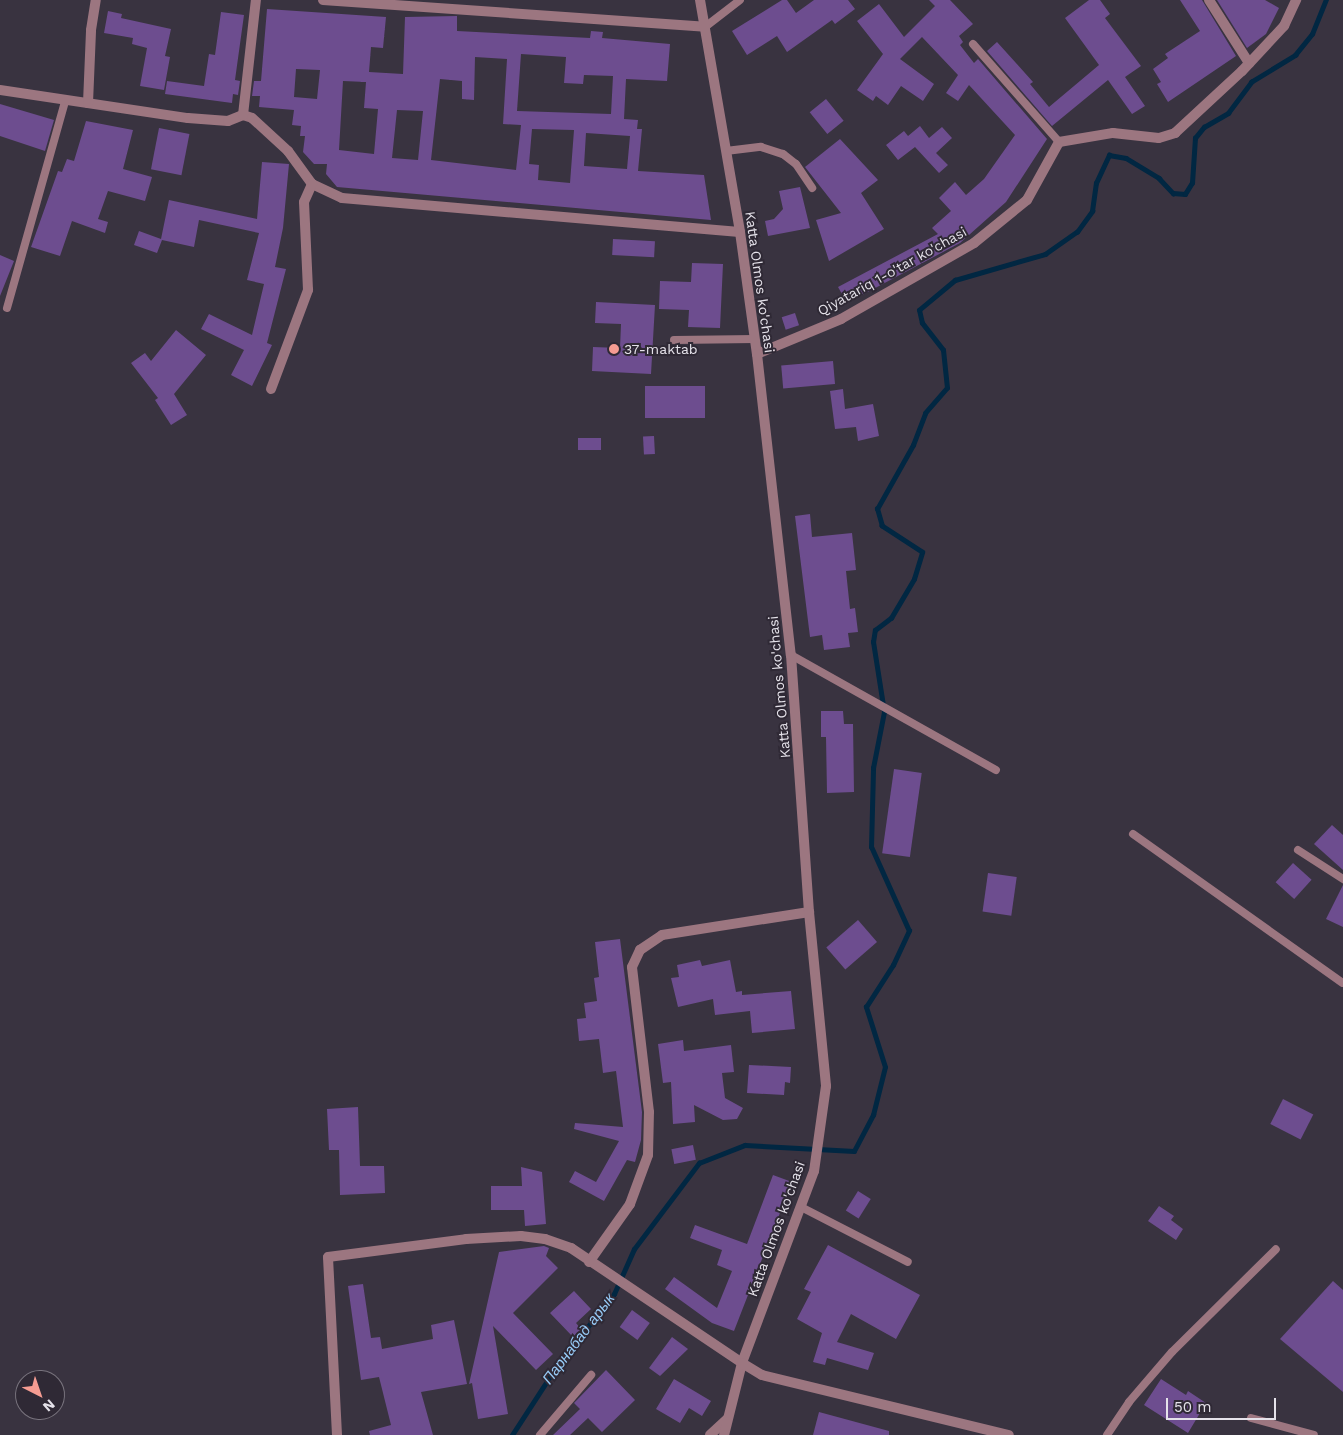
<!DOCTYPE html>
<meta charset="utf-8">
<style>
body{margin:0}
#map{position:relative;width:1343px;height:1435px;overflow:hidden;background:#393340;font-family:"Work Sans",sans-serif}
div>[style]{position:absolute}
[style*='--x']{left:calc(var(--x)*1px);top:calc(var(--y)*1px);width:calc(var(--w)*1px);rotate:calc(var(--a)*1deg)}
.stream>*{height:4.5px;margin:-2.25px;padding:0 2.25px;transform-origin:2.25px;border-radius:2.25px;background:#012742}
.building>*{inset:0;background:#6d4d8f;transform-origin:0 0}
.service>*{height:8px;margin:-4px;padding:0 4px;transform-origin:4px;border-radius:4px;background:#9c7680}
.minor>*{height:10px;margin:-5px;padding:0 5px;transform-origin:5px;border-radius:5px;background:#9c7680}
.tertiary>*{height:10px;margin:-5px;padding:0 5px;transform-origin:5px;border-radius:5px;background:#9c7680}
.dots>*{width:14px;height:14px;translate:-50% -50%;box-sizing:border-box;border:2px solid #2f2935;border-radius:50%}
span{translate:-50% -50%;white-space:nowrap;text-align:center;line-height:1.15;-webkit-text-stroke:4px #2f2935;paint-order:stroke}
.street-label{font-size:14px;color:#e5e2ea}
.poi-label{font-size:14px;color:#e5e2ea}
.left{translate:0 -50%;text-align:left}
.water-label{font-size:15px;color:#97cbf7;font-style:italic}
.north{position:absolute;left:15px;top:1370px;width:50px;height:50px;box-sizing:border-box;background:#2f2935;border:1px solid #78737d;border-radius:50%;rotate:139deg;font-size:14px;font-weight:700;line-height:20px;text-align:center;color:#e5e2ea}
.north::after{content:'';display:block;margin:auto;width:18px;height:22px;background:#f59c92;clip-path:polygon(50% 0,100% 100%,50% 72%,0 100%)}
.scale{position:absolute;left:1166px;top:1398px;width:110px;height:22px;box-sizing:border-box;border:2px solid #e5e2ea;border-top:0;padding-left:6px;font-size:15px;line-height:18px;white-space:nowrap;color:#e5e2ea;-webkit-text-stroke:4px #2f2935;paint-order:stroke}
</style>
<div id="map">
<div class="stream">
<div style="--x:512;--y:1435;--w:88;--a:-57"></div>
<div style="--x:560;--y:1361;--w:86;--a:-51.1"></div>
<div style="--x:614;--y:1294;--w:49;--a:-66"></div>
<div style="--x:634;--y:1249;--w:108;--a:-52.9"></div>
<div style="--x:699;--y:1163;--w:49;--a:-21.4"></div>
<div style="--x:745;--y:1145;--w:109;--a:3.2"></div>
<div style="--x:854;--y:1151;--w:41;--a:-62.2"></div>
<div style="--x:873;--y:1115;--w:49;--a:-76"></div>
<div style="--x:885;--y:1067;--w:63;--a:-107.6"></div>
<div style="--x:866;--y:1007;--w:50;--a:-57.3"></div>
<div style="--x:893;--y:965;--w:38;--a:-65"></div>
<div style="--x:909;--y:931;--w:92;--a:-114.3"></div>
<div style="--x:871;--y:847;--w:79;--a:-88.5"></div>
<div style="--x:873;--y:768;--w:57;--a:-78.9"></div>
<div style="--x:884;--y:712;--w:71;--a:-98.9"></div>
<div style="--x:873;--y:642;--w:12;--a:-81"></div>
<div style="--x:875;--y:630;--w:20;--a:-37"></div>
<div style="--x:891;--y:618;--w:45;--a:-59.5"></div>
<div style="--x:914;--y:579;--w:28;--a:-73"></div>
<div style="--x:922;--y:552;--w:48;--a:-147"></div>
<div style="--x:882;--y:526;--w:18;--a:-106"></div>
<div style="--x:877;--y:509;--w:73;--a:-60.6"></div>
<div style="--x:913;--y:445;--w:34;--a:-69"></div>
<div style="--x:925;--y:413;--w:33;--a:-49"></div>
<div style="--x:947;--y:388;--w:38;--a:-96"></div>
<div style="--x:943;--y:350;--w:34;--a:-128"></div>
<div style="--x:922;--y:323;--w:13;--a:-103"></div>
<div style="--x:919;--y:310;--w:47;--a:-39.8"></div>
<div style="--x:955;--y:280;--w:94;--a:-16.1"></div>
<div style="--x:1045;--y:254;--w:39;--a:-35"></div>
<div style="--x:1077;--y:232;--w:26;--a:-54"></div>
<div style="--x:1092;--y:211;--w:28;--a:-82"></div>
<div style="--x:1096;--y:183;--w:31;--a:-65"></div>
<div style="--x:1109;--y:155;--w:17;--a:10"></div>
<div style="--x:1126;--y:158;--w:39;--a:31"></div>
<div style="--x:1159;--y:178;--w:21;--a:47"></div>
<div style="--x:1173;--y:193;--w:12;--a:5"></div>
<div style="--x:1185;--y:194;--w:13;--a:-58"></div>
<div style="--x:1192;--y:183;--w:45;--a:-86.2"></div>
<div style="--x:1195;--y:138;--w:14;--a:-51"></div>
<div style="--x:1204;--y:127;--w:28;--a:-30"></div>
<div style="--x:1228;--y:113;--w:39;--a:-53"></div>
<div style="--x:1251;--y:82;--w:52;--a:-31.5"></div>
<div style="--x:1295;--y:55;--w:27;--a:-51"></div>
<div style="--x:1312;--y:34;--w:37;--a:-68"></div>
</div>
<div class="building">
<div style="clip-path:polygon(782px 0,787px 0,796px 13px,814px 0,848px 0,855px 9px,835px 24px,832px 20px,787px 52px,777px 36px,747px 55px,732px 31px)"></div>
<div style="clip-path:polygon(929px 0,950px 0,973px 24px,959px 36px,963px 42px,960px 45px,974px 63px,978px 59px,1047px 139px,1006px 202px,960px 243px,847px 303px,838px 287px,938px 234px,932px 228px,951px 211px,939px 198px,955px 182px,966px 195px,984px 179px,1015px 135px,969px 85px,958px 101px,946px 93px,958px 75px,922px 37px,900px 59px,934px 84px,923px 101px,901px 86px,888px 105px,876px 96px,873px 101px,857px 90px,883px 54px,857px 21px,879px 4px,904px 37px,935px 6px)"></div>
<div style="clip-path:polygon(1089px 0,1100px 0,1110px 14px,1105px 18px,1141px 66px,1125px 77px,1145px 106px,1132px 114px,1108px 80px,1052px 126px,987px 51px,997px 42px,1033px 82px,1030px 84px,1049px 107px,1099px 65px,1065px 18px)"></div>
<div style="clip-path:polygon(1180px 0,1202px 0,1236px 56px,1168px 102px,1157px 84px,1161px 82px,1153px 69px,1168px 58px,1165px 54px,1200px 31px)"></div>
<div style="clip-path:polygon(1217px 0,1265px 0,1279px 8px,1266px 34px,1247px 48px)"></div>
<div style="clip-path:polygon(evenodd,267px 9px,386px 17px,383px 48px,371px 47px,369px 72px,403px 74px,405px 17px,457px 16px,457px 31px,590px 38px,591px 31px,603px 32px,602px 38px,670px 44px,667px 81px,626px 79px,624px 119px,638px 120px,637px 129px,642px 129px,638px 171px,704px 175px,711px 220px,337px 187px,326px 174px,327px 164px,314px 164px,303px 152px,305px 136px,300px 136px,301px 126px,292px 125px,294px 110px,259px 107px,260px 96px,252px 96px,254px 81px,261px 81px,267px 9px,521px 54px,566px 57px,564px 83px,583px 84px,584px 75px,613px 76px,611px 114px,517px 111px,521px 54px,267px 9px,475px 57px,507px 59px,503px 124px,521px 125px,516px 170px,431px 160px,440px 79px,462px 81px,462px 99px,474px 100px,475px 57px,267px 9px,296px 69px,320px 70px,317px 99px,294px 97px,296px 69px,267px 9px,343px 81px,366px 82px,364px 108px,378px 109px,374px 154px,339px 150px,343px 81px,267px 9px,397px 110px,423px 111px,418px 160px,392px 158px,397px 110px,267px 9px,532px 129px,574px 130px,570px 183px,538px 180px,539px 165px,529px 164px,532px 129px,267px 9px,586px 133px,630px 136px,627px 169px,584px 166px,586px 133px)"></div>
<div style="clip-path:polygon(108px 11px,122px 14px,121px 18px,171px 29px,165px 56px,170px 57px,164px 90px,140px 86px,147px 48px,132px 44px,133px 38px,104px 33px)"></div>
<div style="clip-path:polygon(221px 12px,244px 15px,235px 80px,240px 81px,238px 95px,233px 94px,232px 103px,165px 94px,167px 81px,204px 86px,209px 54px,215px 55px)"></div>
<div style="left:826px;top:99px;width:28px;height:21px;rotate:51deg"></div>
<div style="clip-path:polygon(0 104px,54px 120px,45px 151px,0 136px)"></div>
<div style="clip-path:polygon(86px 121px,133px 130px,123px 169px,152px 177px,145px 201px,108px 191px,98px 219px,108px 222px,105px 233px,72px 221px,60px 256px,31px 247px,58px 171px,62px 172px,67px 159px,74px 161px)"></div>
<div style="clip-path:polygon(920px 126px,929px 138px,942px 127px,952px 138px,936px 153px,948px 165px,939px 173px,915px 147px,898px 160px,886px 145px,904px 131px,908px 136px)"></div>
<div style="left:159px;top:128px;width:31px;height:42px;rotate:11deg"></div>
<div style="clip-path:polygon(840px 139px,878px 180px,861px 193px,884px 229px,829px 261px,816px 220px,841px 213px,805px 167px)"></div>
<div style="clip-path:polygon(262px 162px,289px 164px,283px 228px,275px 267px,286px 269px,267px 343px,272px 345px,252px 386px,231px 375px,244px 350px,201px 329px,209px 314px,252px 335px,264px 284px,247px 280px,259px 233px,199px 220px,194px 247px,162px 240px,157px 253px,134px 245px,139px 231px,161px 239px,169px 200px,257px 219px)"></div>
<div style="clip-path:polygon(800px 187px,810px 228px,768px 236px,765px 221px,774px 219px,783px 209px,779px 191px)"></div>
<div style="left:613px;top:239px;width:42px;height:16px;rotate:3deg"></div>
<div style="clip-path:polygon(0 255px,14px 261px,0 296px)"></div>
<div style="clip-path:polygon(692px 263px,723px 264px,720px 328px,688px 327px,689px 310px,659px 309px,660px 281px,691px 282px)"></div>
<div style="clip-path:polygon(596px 302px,655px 305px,651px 374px,592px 371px,593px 347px,620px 348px,621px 324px,595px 323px)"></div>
<div style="left:795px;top:313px;width:13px;height:14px;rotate:72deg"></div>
<div style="clip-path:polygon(176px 330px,206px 355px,174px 394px,187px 415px,171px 425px,155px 400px,158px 398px,131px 363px,145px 353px,151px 361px)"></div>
<div style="left:833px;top:361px;width:23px;height:52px;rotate:85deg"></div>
<div style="left:645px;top:386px;width:60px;height:32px"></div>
<div style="clip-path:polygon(843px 389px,845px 409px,873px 404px,879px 436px,858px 441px,856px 427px,835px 429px,830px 391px)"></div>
<div style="left:654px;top:436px;width:18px;height:11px;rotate:87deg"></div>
<div style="left:578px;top:438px;width:23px;height:12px"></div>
<div style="clip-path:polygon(810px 514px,812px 537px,852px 533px,856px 570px,846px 571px,850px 609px,855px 608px,858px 632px,848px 633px,850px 647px,824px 650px,822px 635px,810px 637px,795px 516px)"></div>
<div style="clip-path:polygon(821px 711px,843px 711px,844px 724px,853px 724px,854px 792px,827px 793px,826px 737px,821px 737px)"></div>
<div style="left:894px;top:769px;width:28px;height:85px;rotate:8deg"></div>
<div style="clip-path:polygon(1332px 825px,1343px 835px,1343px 870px,1314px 844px)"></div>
<div style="left:1293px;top:863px;width:25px;height:26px;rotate:42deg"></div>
<div style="left:988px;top:873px;width:29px;height:39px;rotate:8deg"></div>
<div style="clip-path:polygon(1343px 885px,1343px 927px,1326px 919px)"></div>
<div style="left:858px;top:920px;width:29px;height:42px;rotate:49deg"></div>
<div style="clip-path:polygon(620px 939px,642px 1112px,641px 1140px,635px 1162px,627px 1160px,604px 1201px,569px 1182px,575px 1171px,596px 1182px,619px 1141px,574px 1129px,575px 1123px,623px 1127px,616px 1071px,603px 1073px,599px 1039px,579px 1041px,577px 1019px,586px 1018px,584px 1003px,597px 1001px,594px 978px,599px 977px,595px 942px)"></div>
<div style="clip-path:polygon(700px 960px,702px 966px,730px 960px,736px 992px,742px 991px,742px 995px,791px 991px,795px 1029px,752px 1033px,750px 1011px,715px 1015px,713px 999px,678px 1007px,671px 978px,679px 977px,677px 965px)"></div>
<div style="clip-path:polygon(683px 1040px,684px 1051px,731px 1045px,734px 1072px,722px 1073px,725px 1098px,743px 1108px,737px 1119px,723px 1120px,694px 1105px,695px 1122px,673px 1124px,671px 1082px,663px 1083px,658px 1044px)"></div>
<div style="clip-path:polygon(749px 1065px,791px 1067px,790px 1083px,785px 1082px,784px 1095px,747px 1093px)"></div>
<div style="left:1283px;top:1099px;width:34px;height:28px;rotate:27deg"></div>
<div style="clip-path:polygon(358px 1107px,360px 1166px,384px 1166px,385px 1193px,340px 1195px,339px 1150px,329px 1150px,327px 1109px)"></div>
<div style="left:693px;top:1145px;width:15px;height:22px;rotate:79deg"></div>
<div style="clip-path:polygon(521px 1167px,542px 1172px,546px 1224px,525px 1226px,524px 1210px,491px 1210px,491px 1186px,522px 1186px)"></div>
<div style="clip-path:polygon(773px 1175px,792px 1182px,734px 1331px,712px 1323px,665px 1289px,674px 1277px,717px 1308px,732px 1271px,717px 1265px,722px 1250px,690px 1238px,695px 1225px,747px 1244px)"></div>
<div style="left:858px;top:1191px;width:15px;height:23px;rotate:32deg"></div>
<div style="clip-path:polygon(1159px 1206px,1174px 1216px,1171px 1220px,1183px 1229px,1176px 1240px,1148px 1221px)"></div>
<div style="clip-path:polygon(828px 1245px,920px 1295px,896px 1339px,851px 1314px,837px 1342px,874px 1353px,868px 1370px,827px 1358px,825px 1365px,813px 1362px,822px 1333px,797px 1319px,811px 1292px,804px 1289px)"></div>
<div style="clip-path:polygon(544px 1246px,549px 1248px,546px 1256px,558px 1268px,513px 1313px,553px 1354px,536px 1370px,493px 1326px,508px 1414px,478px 1419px,472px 1383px,469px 1384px,499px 1252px)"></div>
<div style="clip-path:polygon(1333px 1281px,1343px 1290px,1343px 1392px,1280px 1339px)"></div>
<div style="clip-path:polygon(363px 1284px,371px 1338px,380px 1337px,382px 1349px,433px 1339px,431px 1325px,454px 1320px,467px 1384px,421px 1392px,433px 1435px,370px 1435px,369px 1431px,391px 1425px,379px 1377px,361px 1380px,348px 1286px)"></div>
<div style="clip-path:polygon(574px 1291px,591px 1309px,576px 1323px,581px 1329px,573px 1337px,550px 1313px)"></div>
<div style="left:632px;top:1310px;width:22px;height:21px;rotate:36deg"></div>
<div style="clip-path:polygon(672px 1337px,688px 1349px,660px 1376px,649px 1368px)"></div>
<div style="clip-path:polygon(606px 1370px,635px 1400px,602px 1432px,588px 1418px,570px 1435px,553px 1435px,580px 1409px,574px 1403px)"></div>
<div style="clip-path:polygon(674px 1379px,711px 1401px,702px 1416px,689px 1408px,680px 1423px,656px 1409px)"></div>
<div style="clip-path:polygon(1161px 1379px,1186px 1395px,1188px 1391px,1206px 1403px,1188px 1433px,1144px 1405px)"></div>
<div style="clip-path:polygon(819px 1412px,889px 1431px,889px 1435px,813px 1435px)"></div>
</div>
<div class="service">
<div style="--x:705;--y:27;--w:44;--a:-37.6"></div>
<div style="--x:973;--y:44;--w:130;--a:48.7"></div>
<div style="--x:726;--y:151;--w:35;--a:-7"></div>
<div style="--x:761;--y:147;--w:23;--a:18"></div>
<div style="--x:783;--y:154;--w:16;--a:38"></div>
<div style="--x:796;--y:164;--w:29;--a:56"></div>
<div style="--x:7;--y:308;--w:215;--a:-74.3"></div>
<div style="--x:674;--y:340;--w:81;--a:-0.7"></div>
<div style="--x:791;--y:655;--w:235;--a:29.3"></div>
<div style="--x:1133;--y:834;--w:257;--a:35.4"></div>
<div style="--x:1298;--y:850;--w:54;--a:32.8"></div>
<div style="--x:801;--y:1207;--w:120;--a:27.2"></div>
<div style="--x:1251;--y:1418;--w:65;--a:15.1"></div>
<div style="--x:540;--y:1435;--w:79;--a:-49.6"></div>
<div style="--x:1107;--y:1435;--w:40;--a:-56"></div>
<div style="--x:1129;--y:1402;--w:66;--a:-49.3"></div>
<div style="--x:1172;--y:1352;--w:146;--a:-44.7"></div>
</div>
<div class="minor">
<div style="--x:323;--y:0;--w:383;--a:4"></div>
<div style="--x:1209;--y:0;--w:75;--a:57.6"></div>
<div style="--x:0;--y:90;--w:190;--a:8.5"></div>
<div style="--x:188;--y:118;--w:40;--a:4.3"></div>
<div style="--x:228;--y:121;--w:16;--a:-22"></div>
<div style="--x:243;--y:115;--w:9;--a:18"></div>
<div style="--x:252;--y:118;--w:49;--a:42.5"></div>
<div style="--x:288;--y:151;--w:41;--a:54"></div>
<div style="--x:312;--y:184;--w:33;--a:25"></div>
<div style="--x:342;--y:198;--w:399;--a:4.9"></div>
<div style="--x:88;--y:103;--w:73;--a:-87.6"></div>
<div style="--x:91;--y:30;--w:30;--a:-81"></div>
<div style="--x:243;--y:115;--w:116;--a:-83.6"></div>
<div style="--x:757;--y:354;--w:91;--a:-22.6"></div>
<div style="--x:841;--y:319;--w:153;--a:-29.7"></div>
<div style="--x:974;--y:243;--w:68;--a:-39.1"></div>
<div style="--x:1027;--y:200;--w:66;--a:-61.1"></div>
<div style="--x:1059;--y:142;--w:55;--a:-9.5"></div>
<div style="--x:1113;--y:133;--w:46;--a:6.2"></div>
<div style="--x:1159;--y:138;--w:17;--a:-17"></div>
<div style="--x:1175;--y:133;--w:91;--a:-42.8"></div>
<div style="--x:1242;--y:71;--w:62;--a:-47"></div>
<div style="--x:1284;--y:26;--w:29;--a:-65"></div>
<div style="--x:271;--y:389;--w:106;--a:-69.5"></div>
<div style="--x:308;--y:290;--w:88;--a:-92.6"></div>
<div style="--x:304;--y:202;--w:20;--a:-66"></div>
<div style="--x:589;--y:1262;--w:71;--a:-54.7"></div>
<div style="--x:630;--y:1204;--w:52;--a:-69.8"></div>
<div style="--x:648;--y:1155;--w:43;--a:-88.7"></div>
<div style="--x:649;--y:1112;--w:146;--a:-96.7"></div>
<div style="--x:632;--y:967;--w:19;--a:-65"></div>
<div style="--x:640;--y:950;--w:27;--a:-34"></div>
<div style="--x:662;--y:935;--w:149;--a:-8.9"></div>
<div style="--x:337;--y:1435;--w:178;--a:-92.9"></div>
<div style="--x:328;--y:1257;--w:139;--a:-7.4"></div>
<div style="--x:466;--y:1239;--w:55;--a:-3.1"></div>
<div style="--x:521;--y:1236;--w:24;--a:7"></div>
<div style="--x:545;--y:1239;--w:28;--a:19"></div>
<div style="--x:571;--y:1248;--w:206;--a:33.9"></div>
<div style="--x:710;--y:1435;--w:23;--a:-43"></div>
</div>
<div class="tertiary">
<div style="--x:700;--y:0;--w:235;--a:80.2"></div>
<div style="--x:740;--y:232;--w:123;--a:82.1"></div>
<div style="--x:757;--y:354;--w:303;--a:83.6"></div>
<div style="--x:791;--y:655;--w:258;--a:86"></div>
<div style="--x:809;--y:912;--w:175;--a:84.4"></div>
<div style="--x:826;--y:1086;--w:86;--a:98"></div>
<div style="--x:814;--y:1171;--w:205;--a:110.6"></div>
<div style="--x:742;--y:1363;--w:74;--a:104"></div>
<div style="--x:742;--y:1363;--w:23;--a:31"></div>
<div style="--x:762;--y:1375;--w:254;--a:13.7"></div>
</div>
<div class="dots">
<div style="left:614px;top:349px;background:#f59c92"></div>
</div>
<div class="street-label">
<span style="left:892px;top:271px;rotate:-29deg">Qiyatariq 1-o'tar ko'chasi</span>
<span style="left:760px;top:282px;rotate:82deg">Katta Olmos ko'chasi</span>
<span style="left:779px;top:687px;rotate:-95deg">Katta Olmos ko'chasi</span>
<span style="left:776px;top:1229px;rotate:-70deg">Katta Olmos ko'chasi</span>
</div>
<div class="poi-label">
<span class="left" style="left:624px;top:349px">37-maktab</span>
</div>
<div class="water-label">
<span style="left:579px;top:1339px;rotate:-53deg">Парнабад арык</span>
</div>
<div class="north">N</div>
<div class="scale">50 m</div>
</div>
